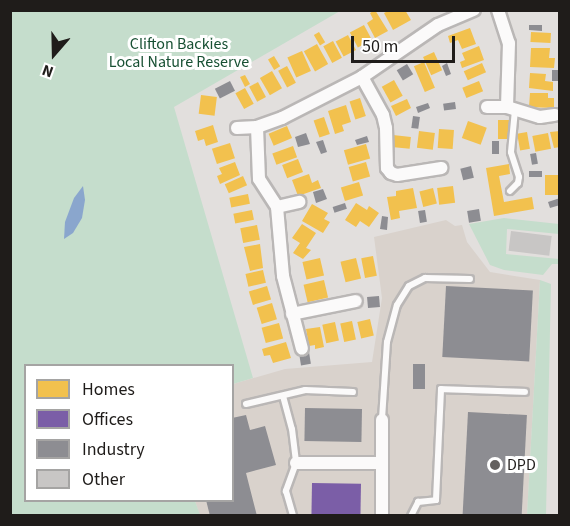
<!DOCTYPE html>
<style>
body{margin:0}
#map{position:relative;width:570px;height:526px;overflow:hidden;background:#e2dfdd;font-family:"Source Sans 3",sans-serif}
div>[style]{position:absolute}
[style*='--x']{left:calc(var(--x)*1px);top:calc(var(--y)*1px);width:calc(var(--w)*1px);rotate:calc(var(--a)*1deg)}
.built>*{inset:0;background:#d9d2cc}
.green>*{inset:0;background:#c5ddcc}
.water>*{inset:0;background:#8aa6cd}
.homes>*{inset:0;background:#f2c14e;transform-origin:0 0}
.offices>*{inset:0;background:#7b5ea7;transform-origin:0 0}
.industry>*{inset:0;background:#8d8d92;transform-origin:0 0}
.building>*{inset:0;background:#c8c6c5;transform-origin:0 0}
.roads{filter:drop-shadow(2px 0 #bab7b6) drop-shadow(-2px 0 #bab7b6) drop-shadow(0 2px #bab7b6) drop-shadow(0 -2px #bab7b6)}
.service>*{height:6px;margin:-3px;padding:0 3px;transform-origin:3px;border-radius:3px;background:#fbfafa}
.minor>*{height:12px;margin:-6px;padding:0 6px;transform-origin:6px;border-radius:6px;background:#fbfafa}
.dots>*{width:16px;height:16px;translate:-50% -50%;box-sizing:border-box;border:3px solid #fff;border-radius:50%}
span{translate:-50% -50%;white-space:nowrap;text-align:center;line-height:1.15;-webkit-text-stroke:6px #fff;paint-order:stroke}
.park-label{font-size:16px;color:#175033}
.poi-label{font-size:16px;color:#1f1c1a}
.left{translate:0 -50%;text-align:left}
.frame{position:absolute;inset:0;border:12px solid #1f1c1a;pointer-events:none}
.legend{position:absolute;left:24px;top:364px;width:210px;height:138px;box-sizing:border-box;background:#fff;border:2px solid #a5a4a3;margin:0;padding:8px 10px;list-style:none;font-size:18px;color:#1f1c1a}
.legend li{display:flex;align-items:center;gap:12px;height:30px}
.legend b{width:30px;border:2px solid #a5a4a3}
.north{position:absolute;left:24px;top:24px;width:60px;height:60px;-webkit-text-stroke:4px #fff;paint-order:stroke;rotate:200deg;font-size:16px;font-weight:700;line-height:24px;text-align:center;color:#1f1c1a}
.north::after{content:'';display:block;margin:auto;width:21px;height:27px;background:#1f1c1a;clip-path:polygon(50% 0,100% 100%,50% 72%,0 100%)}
.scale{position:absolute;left:351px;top:36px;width:104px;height:27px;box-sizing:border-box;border:3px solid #1f1c1a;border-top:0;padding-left:8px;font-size:18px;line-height:21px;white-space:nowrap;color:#1f1c1a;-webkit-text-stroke:4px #fff;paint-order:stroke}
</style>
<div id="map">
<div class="built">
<div style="clip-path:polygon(446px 220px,455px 226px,462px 225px,467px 242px,490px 272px,540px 280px,527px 515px,200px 516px,195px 501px,232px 500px,233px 384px,285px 369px,372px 362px,382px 298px,374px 237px)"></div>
</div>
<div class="green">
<div style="clip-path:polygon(10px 11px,340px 11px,174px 107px,253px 378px,233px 384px,232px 366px,26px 366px,26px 500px,195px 501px,200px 515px,11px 515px)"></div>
<div style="clip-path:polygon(504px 218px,559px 224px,559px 234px,507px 229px,506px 254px,559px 259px,559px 264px,552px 264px,543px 275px,504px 270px,490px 265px,469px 224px)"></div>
<div style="clip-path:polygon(540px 280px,551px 284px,546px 515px,527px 515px)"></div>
</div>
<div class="water">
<div style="clip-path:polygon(83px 186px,85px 200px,82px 218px,73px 233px,64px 239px,65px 222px,74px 198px)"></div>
</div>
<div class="homes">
<div style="clip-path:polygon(375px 10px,388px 31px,375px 38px,367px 23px,373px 19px,370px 13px)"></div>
<div style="clip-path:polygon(390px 10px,405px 10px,411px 20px,393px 30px,384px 13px)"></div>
<div style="left:364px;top:25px;width:17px;height:16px;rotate:62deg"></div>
<div style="clip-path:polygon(470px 28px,476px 44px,462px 49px,458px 40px,450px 43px,448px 36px)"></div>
<div style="left:319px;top:32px;width:12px;height:6px;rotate:59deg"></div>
<div style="left:531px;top:32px;width:20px;height:10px;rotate:3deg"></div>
<div style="left:348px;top:35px;width:17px;height:14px;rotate:62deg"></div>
<div style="left:333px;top:41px;width:19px;height:11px;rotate:62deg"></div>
<div style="left:317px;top:44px;width:23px;height:15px;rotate:61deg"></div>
<div style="clip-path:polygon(479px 46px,484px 60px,462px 68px,460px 62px,465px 60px,462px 53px)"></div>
<div style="clip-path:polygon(531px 48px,550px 48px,549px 58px,555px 58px,554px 68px,530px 67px)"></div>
<div style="left:302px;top:51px;width:22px;height:16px;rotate:66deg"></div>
<div style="left:434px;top:52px;width:20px;height:12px;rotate:66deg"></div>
<div style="left:274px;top:56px;width:12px;height:7px;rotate:59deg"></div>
<div style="left:424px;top:62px;width:28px;height:11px;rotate:67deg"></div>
<div style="left:482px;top:63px;width:10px;height:20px;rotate:66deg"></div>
<div style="left:287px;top:66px;width:19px;height:10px;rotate:62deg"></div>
<div style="left:272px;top:71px;width:20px;height:14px;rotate:60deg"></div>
<div style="clip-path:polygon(530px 73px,546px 74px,545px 81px,553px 82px,553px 91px,529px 88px)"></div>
<div style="clip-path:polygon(245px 75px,250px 84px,245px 87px,240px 77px)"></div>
<div style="left:394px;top:80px;width:18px;height:14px;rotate:61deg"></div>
<div style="left:479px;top:81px;width:11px;height:18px;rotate:68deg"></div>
<div style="left:258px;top:82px;width:17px;height:10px;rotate:62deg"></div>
<div style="left:245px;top:88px;width:18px;height:11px;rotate:61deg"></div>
<div style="clip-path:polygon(530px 93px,548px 93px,548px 98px,554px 98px,554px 108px,529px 107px)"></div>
<div style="left:201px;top:95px;width:16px;height:19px;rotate:7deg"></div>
<div style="left:360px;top:98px;width:19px;height:11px;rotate:72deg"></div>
<div style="clip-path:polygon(407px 99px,411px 108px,396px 116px,391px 106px)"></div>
<div style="clip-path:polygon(346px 105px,351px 122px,342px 125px,344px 131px,335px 134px,328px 111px)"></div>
<div style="left:324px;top:117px;width:18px;height:11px;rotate:71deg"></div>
<div style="left:498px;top:120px;width:11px;height:19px"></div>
<div style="left:468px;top:121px;width:20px;height:18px;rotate:20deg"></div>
<div style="clip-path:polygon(213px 125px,218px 142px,206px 146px,204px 139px,198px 141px,195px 131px)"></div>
<div style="left:287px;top:126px;width:13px;height:20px;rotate:67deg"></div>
<div style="left:439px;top:129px;width:15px;height:19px;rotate:4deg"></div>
<div style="left:419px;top:131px;width:16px;height:17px;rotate:7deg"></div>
<div style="clip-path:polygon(560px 131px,560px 147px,554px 148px,550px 132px)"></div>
<div style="left:527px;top:132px;width:17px;height:10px;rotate:80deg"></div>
<div style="left:548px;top:133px;width:16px;height:16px;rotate:79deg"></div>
<div style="left:393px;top:135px;width:18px;height:12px;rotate:6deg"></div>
<div style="left:230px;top:143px;width:16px;height:19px;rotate:72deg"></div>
<div style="left:366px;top:144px;width:15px;height:23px;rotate:74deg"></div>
<div style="left:293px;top:146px;width:12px;height:22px;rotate:70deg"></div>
<div style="left:298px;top:159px;width:14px;height:17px;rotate:69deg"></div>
<div style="clip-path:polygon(235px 162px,240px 175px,220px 184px,217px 176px,222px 174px,219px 168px)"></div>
<div style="left:366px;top:162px;width:15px;height:18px;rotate:74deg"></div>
<div style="clip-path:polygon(509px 164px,510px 174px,499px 176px,504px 202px,532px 197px,534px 209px,494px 216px,486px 168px)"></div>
<div style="clip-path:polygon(309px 174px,312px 183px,318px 180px,321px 188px,298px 196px,292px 180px)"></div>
<div style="left:545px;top:175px;width:15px;height:20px"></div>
<div style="left:243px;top:176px;width:10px;height:20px;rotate:66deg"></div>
<div style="left:359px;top:182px;width:14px;height:19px;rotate:73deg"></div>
<div style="left:453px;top:186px;width:17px;height:16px;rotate:83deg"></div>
<div style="clip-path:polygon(413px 188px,417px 208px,399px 211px,400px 218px,391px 220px,387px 197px,396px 196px,396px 191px)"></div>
<div style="left:433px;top:188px;width:16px;height:14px;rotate:76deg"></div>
<div style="left:248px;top:194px;width:10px;height:19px;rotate:79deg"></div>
<div style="clip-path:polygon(356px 203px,367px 210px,369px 206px,379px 213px,369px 227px,360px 221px,356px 227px,345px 220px)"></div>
<div style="clip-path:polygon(312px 204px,328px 213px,324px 219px,330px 222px,323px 233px,302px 221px)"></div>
<div style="left:252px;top:210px;width:10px;height:19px;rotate:79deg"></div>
<div style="clip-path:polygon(302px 224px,316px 233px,306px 248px,311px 250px,303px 259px,293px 253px,300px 243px,292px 238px)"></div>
<div style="left:257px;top:225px;width:15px;height:17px;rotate:79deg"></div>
<div style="clip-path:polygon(260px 244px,263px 268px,250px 271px,244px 247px)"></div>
<div style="left:373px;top:256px;width:20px;height:12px;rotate:79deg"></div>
<div style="left:320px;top:258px;width:18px;height:18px;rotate:77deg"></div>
<div style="left:356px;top:258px;width:21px;height:16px;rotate:76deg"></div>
<div style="left:263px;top:270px;width:13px;height:18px;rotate:77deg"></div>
<div style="left:324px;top:280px;width:18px;height:21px;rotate:77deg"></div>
<div style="left:267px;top:286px;width:14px;height:19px;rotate:73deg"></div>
<div style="left:272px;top:303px;width:17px;height:16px;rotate:73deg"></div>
<div style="left:370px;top:319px;width:17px;height:13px;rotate:77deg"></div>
<div style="left:352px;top:321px;width:19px;height:12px;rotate:78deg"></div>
<div style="left:335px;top:322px;width:19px;height:13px;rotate:78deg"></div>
<div style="left:279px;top:323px;width:16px;height:18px;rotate:75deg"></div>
<div style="clip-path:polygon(320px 327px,324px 347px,315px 349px,315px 345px,309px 346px,306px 329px)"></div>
<div style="clip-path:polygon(286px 342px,291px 358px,273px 363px,270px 355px,264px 356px,262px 349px)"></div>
</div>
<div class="offices">
<div style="left:312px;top:483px;width:49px;height:31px;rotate:1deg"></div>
</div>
<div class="industry">
<div style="clip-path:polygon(529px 25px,542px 25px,542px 31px,529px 30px)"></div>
<div style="clip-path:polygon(447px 63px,451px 74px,446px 76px,442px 66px)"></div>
<div style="left:407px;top:64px;width:12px;height:12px;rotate:59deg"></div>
<div style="left:552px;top:70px;width:8px;height:11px"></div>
<div style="left:230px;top:81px;width:11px;height:17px;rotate:63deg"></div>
<div style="left:455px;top:102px;width:7px;height:12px;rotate:82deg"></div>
<div style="clip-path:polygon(428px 103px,430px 108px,418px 113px,416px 107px)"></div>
<div style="left:413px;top:116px;width:7px;height:12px;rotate:8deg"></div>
<div style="clip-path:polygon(306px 133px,310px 144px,298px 147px,295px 137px)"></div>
<div style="clip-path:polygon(367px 136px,369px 142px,357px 145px,355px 140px)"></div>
<div style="clip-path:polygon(323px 140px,327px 152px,321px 154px,316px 142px)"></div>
<div style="left:492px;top:141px;width:7px;height:13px"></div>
<div style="left:536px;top:153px;width:11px;height:6px;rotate:80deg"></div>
<div style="left:471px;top:166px;width:12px;height:11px;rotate:76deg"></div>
<div style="left:542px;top:171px;width:6px;height:13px;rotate:90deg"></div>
<div style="clip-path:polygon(323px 189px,327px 199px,316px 203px,313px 192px)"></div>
<div style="clip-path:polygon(560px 198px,560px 205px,550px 208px,548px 202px)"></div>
<div style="left:345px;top:203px;width:6px;height:13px;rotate:72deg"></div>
<div style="left:479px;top:209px;width:12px;height:12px;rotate:81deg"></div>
<div style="left:425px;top:210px;width:12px;height:7px;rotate:81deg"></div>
<div style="clip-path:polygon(382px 216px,388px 217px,387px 230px,380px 229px)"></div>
<div style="left:446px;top:286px;width:87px;height:71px;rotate:3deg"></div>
<div style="left:379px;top:296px;width:11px;height:12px;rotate:85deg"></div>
<div style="left:309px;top:352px;width:12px;height:10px;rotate:81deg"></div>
<div style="left:413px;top:364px;width:12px;height:25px"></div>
<div style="left:305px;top:408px;width:57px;height:33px;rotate:1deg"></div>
<div style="left:468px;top:412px;width:59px;height:104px;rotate:3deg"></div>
<div style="clip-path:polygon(246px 415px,250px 430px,265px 426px,276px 465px,246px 473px,257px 516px,210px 516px,206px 500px,232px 500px,232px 418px)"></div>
</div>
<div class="building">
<div style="left:511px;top:231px;width:41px;height:20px;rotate:7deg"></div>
</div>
<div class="roads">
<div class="service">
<div style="--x:510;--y:191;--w:11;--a:-45"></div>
<div style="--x:518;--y:183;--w:6;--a:-81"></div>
<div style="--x:519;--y:177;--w:26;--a:-108"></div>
<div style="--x:511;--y:152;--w:42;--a:-84.6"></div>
<div style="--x:283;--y:396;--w:34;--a:75"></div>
<div style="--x:292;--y:429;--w:34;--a:83"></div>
<div style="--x:296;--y:463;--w:30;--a:110"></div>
<div style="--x:286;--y:491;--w:26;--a:74"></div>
<div style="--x:246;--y:404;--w:61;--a:-13.3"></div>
<div style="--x:305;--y:390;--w:48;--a:2.4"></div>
<div style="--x:382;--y:419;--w:77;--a:-86.3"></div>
<div style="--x:387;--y:342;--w:38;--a:-75"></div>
<div style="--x:397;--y:305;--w:22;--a:-58"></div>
<div style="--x:409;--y:286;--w:18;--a:-27"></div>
<div style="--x:425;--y:278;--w:45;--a:1.3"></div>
<div style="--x:411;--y:516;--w:16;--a:-63"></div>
<div style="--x:418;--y:502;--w:18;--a:-6"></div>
<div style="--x:436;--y:500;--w:111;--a:-87.4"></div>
<div style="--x:441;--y:389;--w:84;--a:2"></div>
</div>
<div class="minor">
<div style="--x:498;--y:10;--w:35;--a:72"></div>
<div style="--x:509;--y:43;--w:64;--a:91.8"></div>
<div style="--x:362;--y:77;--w:43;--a:61.1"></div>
<div style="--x:383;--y:115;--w:13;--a:77"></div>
<div style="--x:386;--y:128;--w:40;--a:88.6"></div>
<div style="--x:387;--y:168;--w:6;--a:51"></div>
<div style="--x:391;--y:173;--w:6;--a:18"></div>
<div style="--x:397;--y:175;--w:45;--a:-9"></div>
<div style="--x:487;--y:107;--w:20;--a:0"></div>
<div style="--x:507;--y:107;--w:34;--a:17"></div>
<div style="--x:540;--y:117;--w:15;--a:-8"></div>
<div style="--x:257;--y:127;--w:52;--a:87.8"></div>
<div style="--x:259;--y:179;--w:33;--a:57"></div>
<div style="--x:277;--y:207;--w:69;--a:85"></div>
<div style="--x:283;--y:276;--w:75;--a:75.4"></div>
<div style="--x:237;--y:128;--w:20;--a:-3"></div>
<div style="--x:257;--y:127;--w:27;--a:-20"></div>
<div style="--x:282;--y:118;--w:90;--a:-27.1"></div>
<div style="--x:362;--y:77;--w:92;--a:-34.4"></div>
<div style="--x:438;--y:25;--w:39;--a:-23"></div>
<div style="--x:277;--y:207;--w:23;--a:-13"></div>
<div style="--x:292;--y:314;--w:65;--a:-11.5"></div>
<div style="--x:382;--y:420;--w:96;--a:90"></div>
<div style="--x:296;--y:463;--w:86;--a:0"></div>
</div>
</div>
<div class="dots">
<div style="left:495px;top:465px;background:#63605e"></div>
</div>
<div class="park-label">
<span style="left:179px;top:53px">Clifton Backies<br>Local Nature Reserve</span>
</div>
<div class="poi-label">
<span class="left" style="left:507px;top:465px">DPD</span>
</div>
<div class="frame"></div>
<ul class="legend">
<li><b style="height:16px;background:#f2c14e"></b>Homes</li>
<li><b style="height:16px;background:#7b5ea7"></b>Offices</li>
<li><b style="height:16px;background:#8d8d92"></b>Industry</li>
<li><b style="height:16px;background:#c8c6c5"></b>Other</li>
</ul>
<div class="north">N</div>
<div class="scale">50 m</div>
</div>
